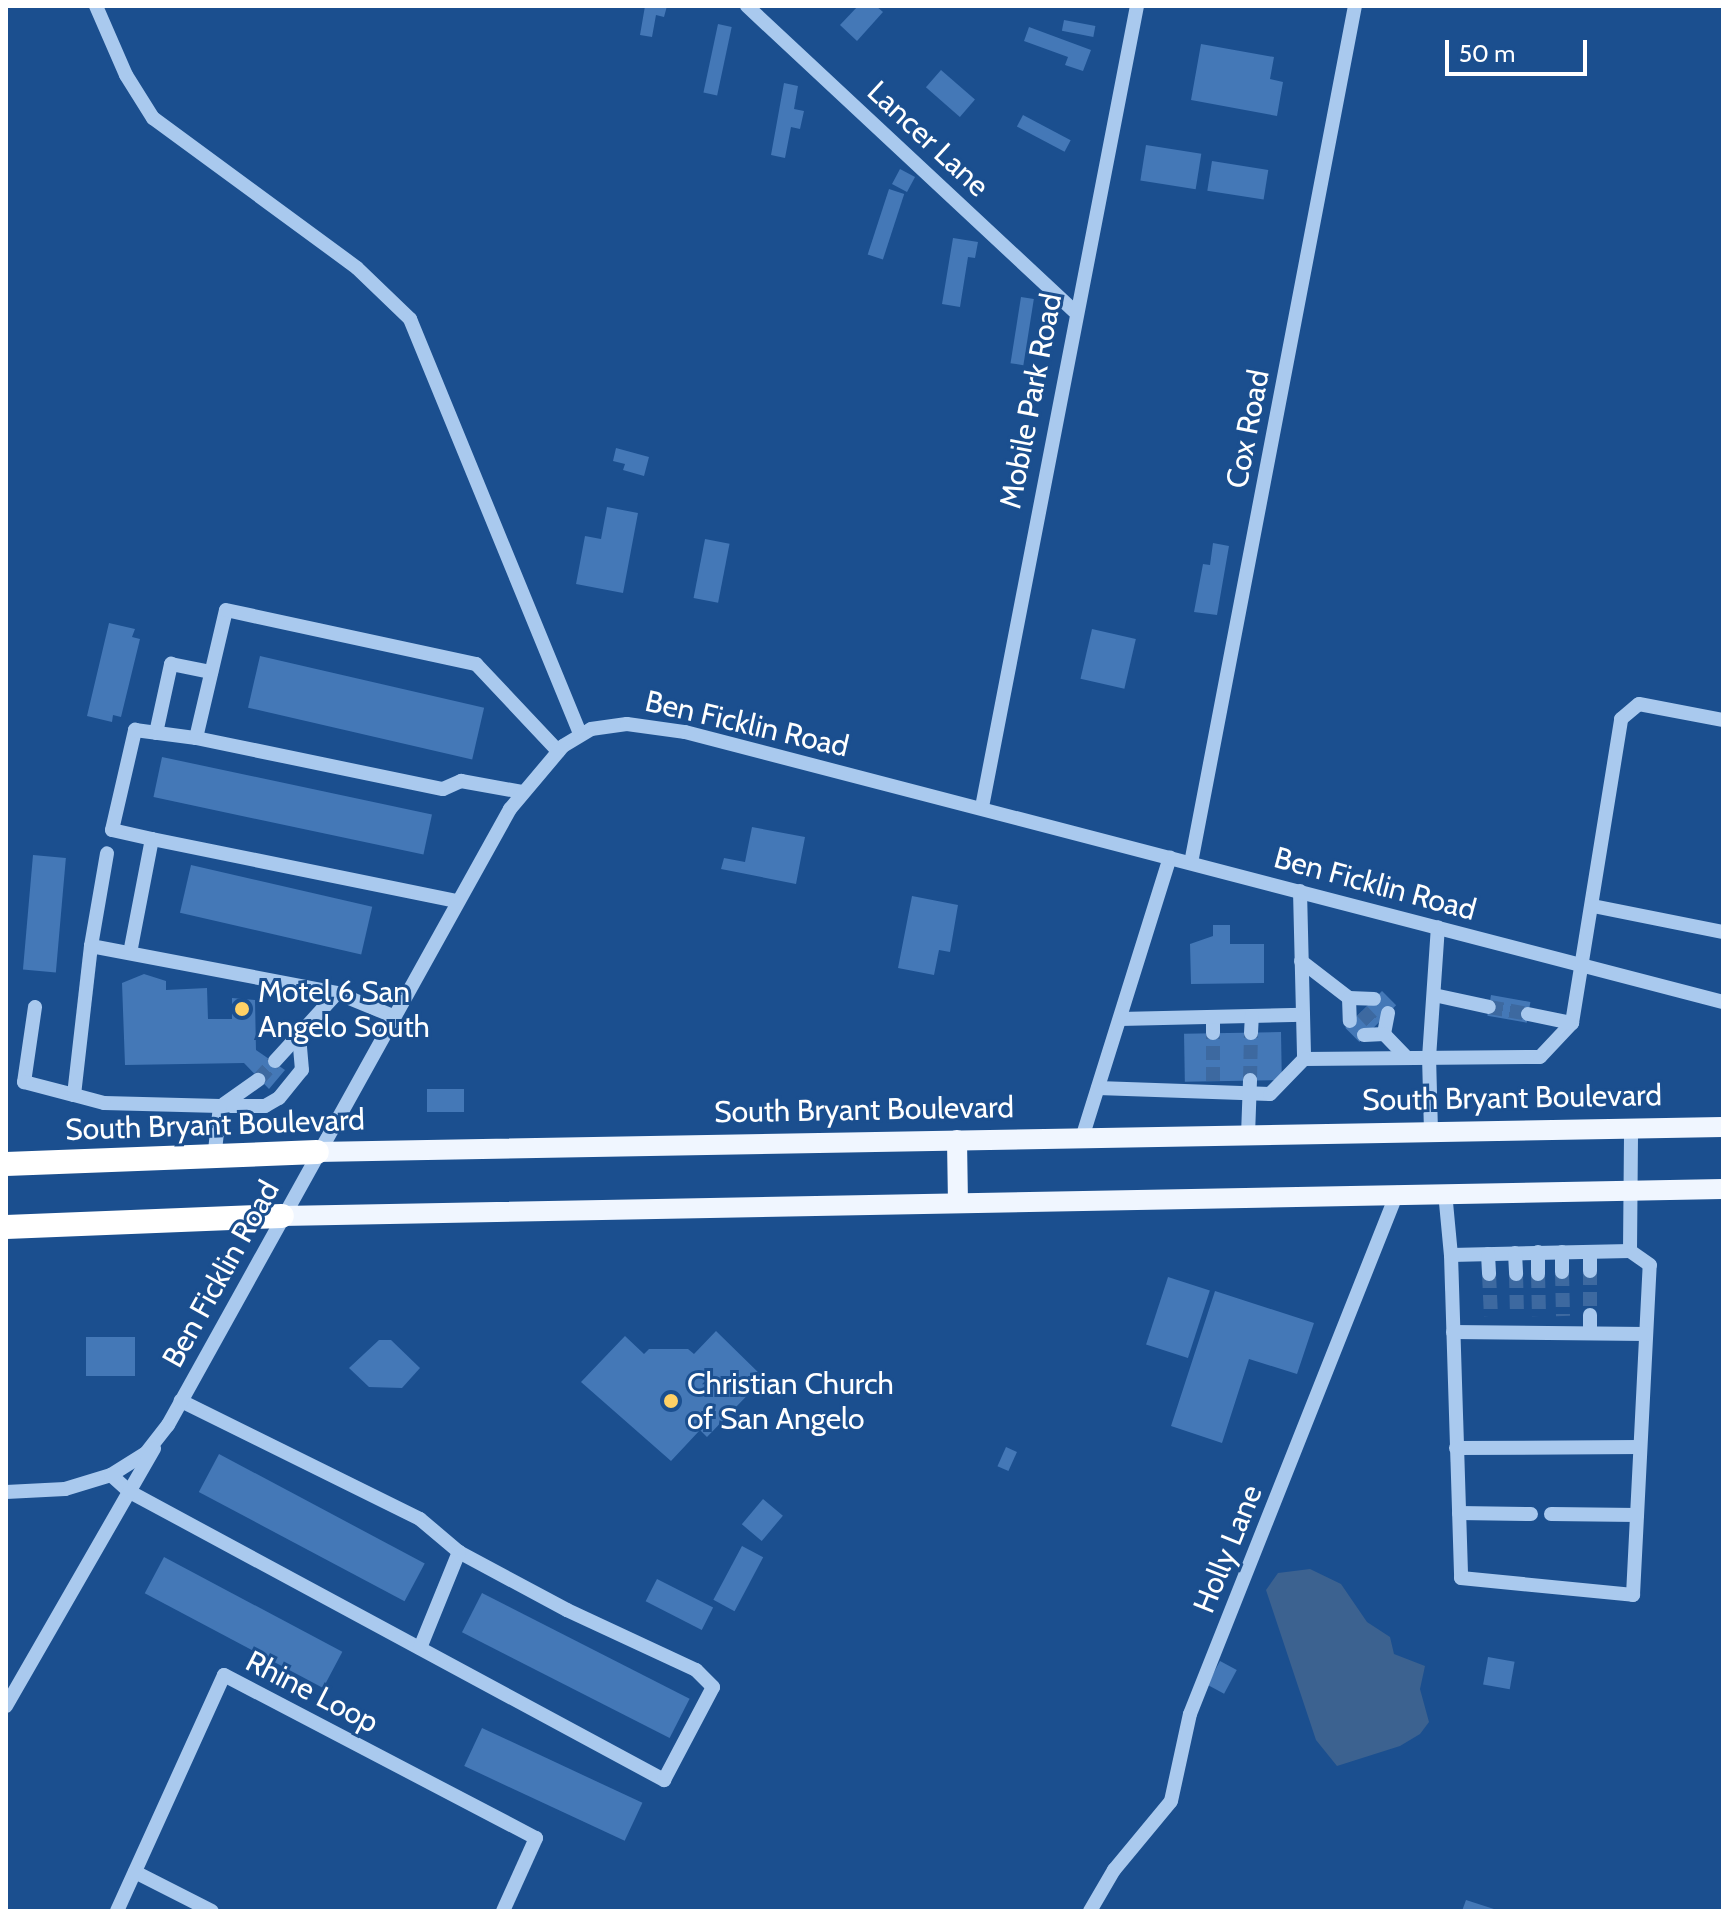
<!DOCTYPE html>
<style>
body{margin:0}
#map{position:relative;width:1729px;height:1917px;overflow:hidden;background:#1b4f8f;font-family:Cabin,sans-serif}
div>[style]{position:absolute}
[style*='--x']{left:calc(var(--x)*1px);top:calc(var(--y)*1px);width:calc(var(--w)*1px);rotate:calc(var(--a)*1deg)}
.water>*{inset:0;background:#3c6290}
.building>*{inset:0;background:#4478b7;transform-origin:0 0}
.minor-tunnel>*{height:14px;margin-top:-7px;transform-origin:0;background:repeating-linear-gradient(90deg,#3d69a0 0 14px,transparent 0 21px)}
.minor>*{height:14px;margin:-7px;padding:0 7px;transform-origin:7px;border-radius:7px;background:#a9c9ee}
.major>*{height:20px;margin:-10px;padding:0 10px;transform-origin:10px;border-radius:10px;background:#f0f6ff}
.highway>*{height:24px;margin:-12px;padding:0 12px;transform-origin:12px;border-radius:12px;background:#fff}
.dots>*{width:22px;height:22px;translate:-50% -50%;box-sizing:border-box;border:4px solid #1b4f8f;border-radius:50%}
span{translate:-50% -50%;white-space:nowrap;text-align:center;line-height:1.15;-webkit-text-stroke:6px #1b4f8f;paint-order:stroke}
.street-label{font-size:30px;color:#fff}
.poi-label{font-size:30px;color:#fff}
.left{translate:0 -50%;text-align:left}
.frame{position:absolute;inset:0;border:8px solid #fff;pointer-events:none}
.scale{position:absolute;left:1445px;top:40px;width:142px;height:36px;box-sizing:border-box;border:4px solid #fff;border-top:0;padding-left:10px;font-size:24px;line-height:28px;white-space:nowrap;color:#fff;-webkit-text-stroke:6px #1b4f8f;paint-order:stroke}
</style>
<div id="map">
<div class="water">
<div style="clip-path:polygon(1310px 1569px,1341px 1584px,1367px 1622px,1390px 1637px,1394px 1654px,1425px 1666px,1420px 1689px,1429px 1722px,1420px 1734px,1400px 1746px,1337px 1766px,1316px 1740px,1266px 1590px,1278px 1573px)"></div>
</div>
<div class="building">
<div style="clip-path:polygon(645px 6px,667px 6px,664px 17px,656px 15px,652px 37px,640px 35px)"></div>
<div style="clip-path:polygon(858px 6px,876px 6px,883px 12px,857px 41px,840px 25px)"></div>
<div style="left:1064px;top:20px;width:32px;height:11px;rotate:11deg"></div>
<div style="left:718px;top:24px;width:14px;height:70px;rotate:12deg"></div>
<div style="clip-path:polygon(1029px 27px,1091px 50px,1083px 71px,1065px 65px,1068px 57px,1024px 41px)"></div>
<div style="clip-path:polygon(1201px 44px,1274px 57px,1270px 79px,1283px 82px,1277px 116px,1191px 100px)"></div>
<div style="left:941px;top:70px;width:45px;height:23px;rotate:41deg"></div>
<div style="clip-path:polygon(784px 83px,798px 86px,794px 109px,804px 111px,800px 129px,791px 127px,785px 158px,771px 155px)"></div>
<div style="left:1023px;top:115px;width:54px;height:13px;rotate:28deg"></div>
<div style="left:1146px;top:145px;width:56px;height:36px;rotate:9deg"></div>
<div style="left:1212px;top:161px;width:57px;height:30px;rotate:9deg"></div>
<div style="left:900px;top:169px;width:17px;height:17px;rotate:28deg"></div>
<div style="left:889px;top:189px;width:16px;height:69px;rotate:18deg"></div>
<div style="clip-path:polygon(953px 238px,978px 242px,975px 258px,968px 257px,960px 307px,942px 304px)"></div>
<div style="left:1021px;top:297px;width:13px;height:67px;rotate:9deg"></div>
<div style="clip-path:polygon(616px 448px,649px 457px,644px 476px,623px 470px,625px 464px,613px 461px)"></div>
<div style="clip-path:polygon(607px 507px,638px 513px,623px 593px,576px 584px,585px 536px,601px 539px)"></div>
<div style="left:705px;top:539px;width:25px;height:60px;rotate:11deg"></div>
<div style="clip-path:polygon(1213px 543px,1229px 546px,1217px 615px,1194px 612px,1203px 564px,1210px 565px)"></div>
<div style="clip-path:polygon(109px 623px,135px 629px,132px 637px,140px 639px,121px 717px,113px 715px,112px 722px,87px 716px)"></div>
<div style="left:1092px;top:629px;width:45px;height:51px;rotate:13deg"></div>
<div style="left:260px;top:656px;width:230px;height:53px;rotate:13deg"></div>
<div style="left:162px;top:757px;width:276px;height:41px;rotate:12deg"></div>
<div style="clip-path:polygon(752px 827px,805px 837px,796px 884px,721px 869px,724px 858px,745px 862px)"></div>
<div style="left:33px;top:855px;width:33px;height:115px;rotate:5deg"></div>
<div style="left:191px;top:865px;width:186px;height:49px;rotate:13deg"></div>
<div style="clip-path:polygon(912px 896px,958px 905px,950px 952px,939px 950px,934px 975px,898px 968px)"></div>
<div style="clip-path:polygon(1213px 925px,1230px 925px,1230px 944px,1264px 944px,1264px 983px,1191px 984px,1190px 944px,1213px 936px)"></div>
<div style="clip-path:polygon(144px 974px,166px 981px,166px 990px,207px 988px,208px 1019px,232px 1019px,232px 998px,255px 1000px,256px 1050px,285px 1070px,269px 1089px,244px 1063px,125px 1065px,122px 983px)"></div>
<div style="left:1382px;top:991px;width:20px;height:52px;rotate:45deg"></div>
<div style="left:1491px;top:995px;width:40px;height:21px;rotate:10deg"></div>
<div style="left:1281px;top:1032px;width:48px;height:97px;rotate:89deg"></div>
<div style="left:427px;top:1089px;width:37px;height:23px"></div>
<div style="left:1168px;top:1277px;width:44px;height:71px;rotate:18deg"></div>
<div style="clip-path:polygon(1215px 1291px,1314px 1323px,1297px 1374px,1249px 1359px,1222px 1443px,1171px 1426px)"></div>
<div style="clip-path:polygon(716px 1331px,764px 1378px,707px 1437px,700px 1430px,671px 1461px,581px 1382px,625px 1336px,644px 1354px,649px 1349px,688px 1349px,694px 1354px)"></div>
<div style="left:86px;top:1337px;width:49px;height:39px"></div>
<div style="clip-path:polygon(379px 1340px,391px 1340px,420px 1368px,402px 1388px,369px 1387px,349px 1368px)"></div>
<div style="left:1006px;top:1447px;width:12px;height:21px;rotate:24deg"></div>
<div style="left:219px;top:1454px;width:233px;height:43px;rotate:28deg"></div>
<div style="left:763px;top:1499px;width:26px;height:33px;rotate:40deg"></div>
<div style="left:742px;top:1546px;width:24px;height:61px;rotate:28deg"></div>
<div style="left:164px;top:1557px;width:202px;height:41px;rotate:28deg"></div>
<div style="left:657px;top:1579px;width:63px;height:25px;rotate:27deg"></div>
<div style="left:482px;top:1593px;width:233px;height:44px;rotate:27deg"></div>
<div style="left:1488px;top:1657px;width:27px;height:28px;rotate:10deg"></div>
<div style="left:1220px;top:1661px;width:19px;height:27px;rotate:28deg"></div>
<div style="left:482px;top:1728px;width:177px;height:42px;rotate:25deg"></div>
<div style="clip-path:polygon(1466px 1900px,1497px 1910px,1497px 1911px,1462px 1911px)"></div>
</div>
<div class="minor-tunnel">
<div style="--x:1489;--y:1007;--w:40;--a:10"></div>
<div style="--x:1362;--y:1011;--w:19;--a:47"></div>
<div style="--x:258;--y:1080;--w:25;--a:-48"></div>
<div style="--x:1250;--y:1080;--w:47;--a:-88.8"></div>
<div style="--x:1213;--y:1081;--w:48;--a:-90"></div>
<div style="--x:1590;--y:1271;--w:44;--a:90"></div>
<div style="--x:1562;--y:1272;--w:44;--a:88.7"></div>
<div style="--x:1489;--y:1274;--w:42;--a:87.3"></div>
<div style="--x:1516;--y:1274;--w:41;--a:88.6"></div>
<div style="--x:1538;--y:1274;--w:42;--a:88.6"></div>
</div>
<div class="minor">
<div style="--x:96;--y:6;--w:75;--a:66.5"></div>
<div style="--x:126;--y:75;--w:51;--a:57.9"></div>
<div style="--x:153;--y:118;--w:253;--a:36.3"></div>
<div style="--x:357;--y:268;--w:74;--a:43.9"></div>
<div style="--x:410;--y:319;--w:448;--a:67.7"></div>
<div style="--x:747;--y:6;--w:447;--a:43"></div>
<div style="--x:156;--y:733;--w:71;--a:-77.7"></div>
<div style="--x:171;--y:664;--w:41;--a:11.3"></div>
<div style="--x:196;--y:738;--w:252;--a:11.7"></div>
<div style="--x:443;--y:789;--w:20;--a:-24"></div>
<div style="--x:461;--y:781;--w:62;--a:10.2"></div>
<div style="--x:982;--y:807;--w:816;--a:-79.05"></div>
<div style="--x:152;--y:839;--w:41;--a:-167.3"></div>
<div style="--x:112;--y:830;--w:103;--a:-77"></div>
<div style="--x:135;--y:730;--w:62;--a:7.5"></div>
<div style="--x:196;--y:738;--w:131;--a:-76.8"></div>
<div style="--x:226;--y:610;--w:256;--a:12.2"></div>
<div style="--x:476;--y:664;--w:120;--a:46.7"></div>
<div style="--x:1191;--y:863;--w:873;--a:-79.17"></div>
<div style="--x:1300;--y:891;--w:168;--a:88.6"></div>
<div style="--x:1304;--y:1059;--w:236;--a:-0.5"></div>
<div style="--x:1540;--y:1057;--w:47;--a:-46.7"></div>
<div style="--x:1572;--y:1023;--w:308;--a:-80.8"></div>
<div style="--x:1621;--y:719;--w:23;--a:-40"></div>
<div style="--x:1639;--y:704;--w:86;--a:10.8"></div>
<div style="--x:1593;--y:906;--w:133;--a:11.3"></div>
<div style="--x:91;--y:946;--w:94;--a:-80.2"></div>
<div style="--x:130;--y:953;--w:116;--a:-79.1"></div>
<div style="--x:152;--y:839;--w:310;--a:11.5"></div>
<div style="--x:1301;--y:961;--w:61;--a:37.6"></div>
<div style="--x:1349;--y:998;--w:25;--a:2"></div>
<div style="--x:1434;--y:995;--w:56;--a:12.3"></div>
<div style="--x:1349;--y:998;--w:23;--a:88"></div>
<div style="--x:35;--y:1007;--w:76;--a:98.3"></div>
<div style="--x:24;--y:1082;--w:52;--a:14.6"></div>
<div style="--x:1388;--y:1013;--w:21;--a:101"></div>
<div style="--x:1384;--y:1034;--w:33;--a:46"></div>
<div style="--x:1528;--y:1014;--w:45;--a:11.6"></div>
<div style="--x:1213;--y:1017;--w:16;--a:90"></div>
<div style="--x:1120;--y:1019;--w:183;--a:-1.3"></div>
<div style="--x:1251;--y:1033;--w:17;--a:-87"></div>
<div style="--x:1364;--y:1035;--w:20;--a:-3"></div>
<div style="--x:275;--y:1061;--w:92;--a:-47.6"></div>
<div style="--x:1098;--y:1088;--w:172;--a:2"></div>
<div style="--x:1270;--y:1094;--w:49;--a:-45.8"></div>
<div style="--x:224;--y:1104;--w:42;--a:-35.2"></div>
<div style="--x:220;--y:1106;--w:45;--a:0"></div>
<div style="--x:265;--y:1106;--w:16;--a:-30"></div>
<div style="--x:279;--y:1098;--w:36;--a:-51"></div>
<div style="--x:302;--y:1070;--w:36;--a:-95"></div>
<div style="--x:1431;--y:1132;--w:74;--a:-91.5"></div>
<div style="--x:1429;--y:1058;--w:131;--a:-86.1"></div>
<div style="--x:1248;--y:1135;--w:55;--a:-87.9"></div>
<div style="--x:1082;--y:1138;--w:294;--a:-72.6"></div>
<div style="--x:214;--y:1159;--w:53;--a:-83.5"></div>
<div style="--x:220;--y:1106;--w:116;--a:-178.5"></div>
<div style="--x:104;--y:1103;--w:31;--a:-165"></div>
<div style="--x:74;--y:1095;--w:150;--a:-83.5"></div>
<div style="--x:91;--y:946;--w:250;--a:10.8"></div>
<div style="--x:337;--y:993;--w:61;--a:22.3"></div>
<div style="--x:1445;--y:1192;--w:63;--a:84.6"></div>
<div style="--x:1451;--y:1255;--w:179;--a:-1.3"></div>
<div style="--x:1630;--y:1251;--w:123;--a:-89.5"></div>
<div style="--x:1538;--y:1252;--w:22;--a:90"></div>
<div style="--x:1562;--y:1252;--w:20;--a:90"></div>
<div style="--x:1590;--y:1252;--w:19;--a:90"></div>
<div style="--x:1515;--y:1253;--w:21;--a:87"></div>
<div style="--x:1488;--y:1254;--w:20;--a:87"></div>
<div style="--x:1451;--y:1255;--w:323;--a:88.2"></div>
<div style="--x:1461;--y:1578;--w:173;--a:5.6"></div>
<div style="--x:1633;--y:1595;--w:330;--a:-87.1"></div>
<div style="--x:1650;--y:1265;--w:24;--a:-145"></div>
<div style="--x:1590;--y:1315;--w:18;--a:90"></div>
<div style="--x:1453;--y:1332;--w:193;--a:0.6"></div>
<div style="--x:1456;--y:1448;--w:184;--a:-0.3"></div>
<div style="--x:111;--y:1475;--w:25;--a:42"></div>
<div style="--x:130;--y:1492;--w:607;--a:28.34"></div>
<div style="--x:664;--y:1780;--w:105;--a:-62.2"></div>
<div style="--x:713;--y:1687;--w:24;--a:-135"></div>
<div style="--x:696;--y:1670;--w:142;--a:-155.1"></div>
<div style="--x:567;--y:1610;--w:123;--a:-151.8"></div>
<div style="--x:459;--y:1552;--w:51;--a:-139.8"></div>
<div style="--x:420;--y:1519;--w:267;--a:-153.7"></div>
<div style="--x:6;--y:1492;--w:59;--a:-2.9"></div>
<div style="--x:65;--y:1489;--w:48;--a:-16.9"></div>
<div style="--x:111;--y:1475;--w:41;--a:-32.2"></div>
<div style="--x:146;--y:1453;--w:36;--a:-52"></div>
<div style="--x:168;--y:1425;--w:705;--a:-60.96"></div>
<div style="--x:510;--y:809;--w:82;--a:-49.9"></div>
<div style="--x:563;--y:746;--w:33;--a:-31"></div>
<div style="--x:591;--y:729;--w:36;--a:-8"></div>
<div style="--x:627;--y:724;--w:59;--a:7.9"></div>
<div style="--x:685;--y:732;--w:1073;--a:14.58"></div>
<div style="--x:1459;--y:1513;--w:72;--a:0.8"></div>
<div style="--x:1551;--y:1514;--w:86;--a:0.7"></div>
<div style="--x:420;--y:1648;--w:104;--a:-67.9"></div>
<div style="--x:6;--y:1706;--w:297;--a:-60.1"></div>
<div style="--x:135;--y:1872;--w:86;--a:26.9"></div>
<div style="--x:117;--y:1911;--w:259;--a:-65.6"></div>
<div style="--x:224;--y:1675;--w:352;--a:27.6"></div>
<div style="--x:536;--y:1838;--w:80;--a:114.3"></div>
<div style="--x:1090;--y:1911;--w:48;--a:-59.7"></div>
<div style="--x:1114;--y:1870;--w:89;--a:-50.4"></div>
<div style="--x:1171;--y:1801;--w:89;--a:-77.7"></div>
<div style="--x:1190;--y:1714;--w:561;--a:-68.33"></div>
</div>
<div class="major">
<div style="--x:957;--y:1140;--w:61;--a:89.1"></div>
<div style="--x:317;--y:1152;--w:1406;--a:-1.02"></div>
<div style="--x:282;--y:1216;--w:1441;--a:-1.07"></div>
</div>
<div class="highway">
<div style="--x:6;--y:1164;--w:311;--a:-2.2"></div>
<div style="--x:6;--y:1227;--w:276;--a:-2.3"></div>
</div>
<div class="dots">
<div style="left:242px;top:1009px;background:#ffd166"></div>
<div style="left:671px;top:1401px;background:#ffd166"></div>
</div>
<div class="street-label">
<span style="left:928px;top:139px;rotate:43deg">Lancer Lane</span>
<span style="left:1031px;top:401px;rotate:-79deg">Mobile Park Road</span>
<span style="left:1248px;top:429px;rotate:-79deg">Cox Road</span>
<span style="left:747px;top:724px;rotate:13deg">Ben Ficklin Road</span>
<span style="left:1375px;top:884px;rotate:15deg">Ben Ficklin Road</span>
<span style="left:1512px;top:1098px;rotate:-1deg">South Bryant Boulevard</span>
<span style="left:864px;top:1110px;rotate:-1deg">South Bryant Boulevard</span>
<span style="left:215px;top:1125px;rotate:-2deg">South Bryant Boulevard</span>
<span style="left:221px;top:1274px;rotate:-61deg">Ben Ficklin Road</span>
<span style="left:1228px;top:1549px;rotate:-68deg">Holly Lane</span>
<span style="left:312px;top:1692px;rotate:27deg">Rhine Loop</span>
</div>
<div class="poi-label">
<span class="left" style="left:258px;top:1009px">Motel 6 San<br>Angelo South</span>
<span class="left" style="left:687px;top:1401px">Christian Church<br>of San Angelo</span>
</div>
<div class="frame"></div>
<div class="scale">50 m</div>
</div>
